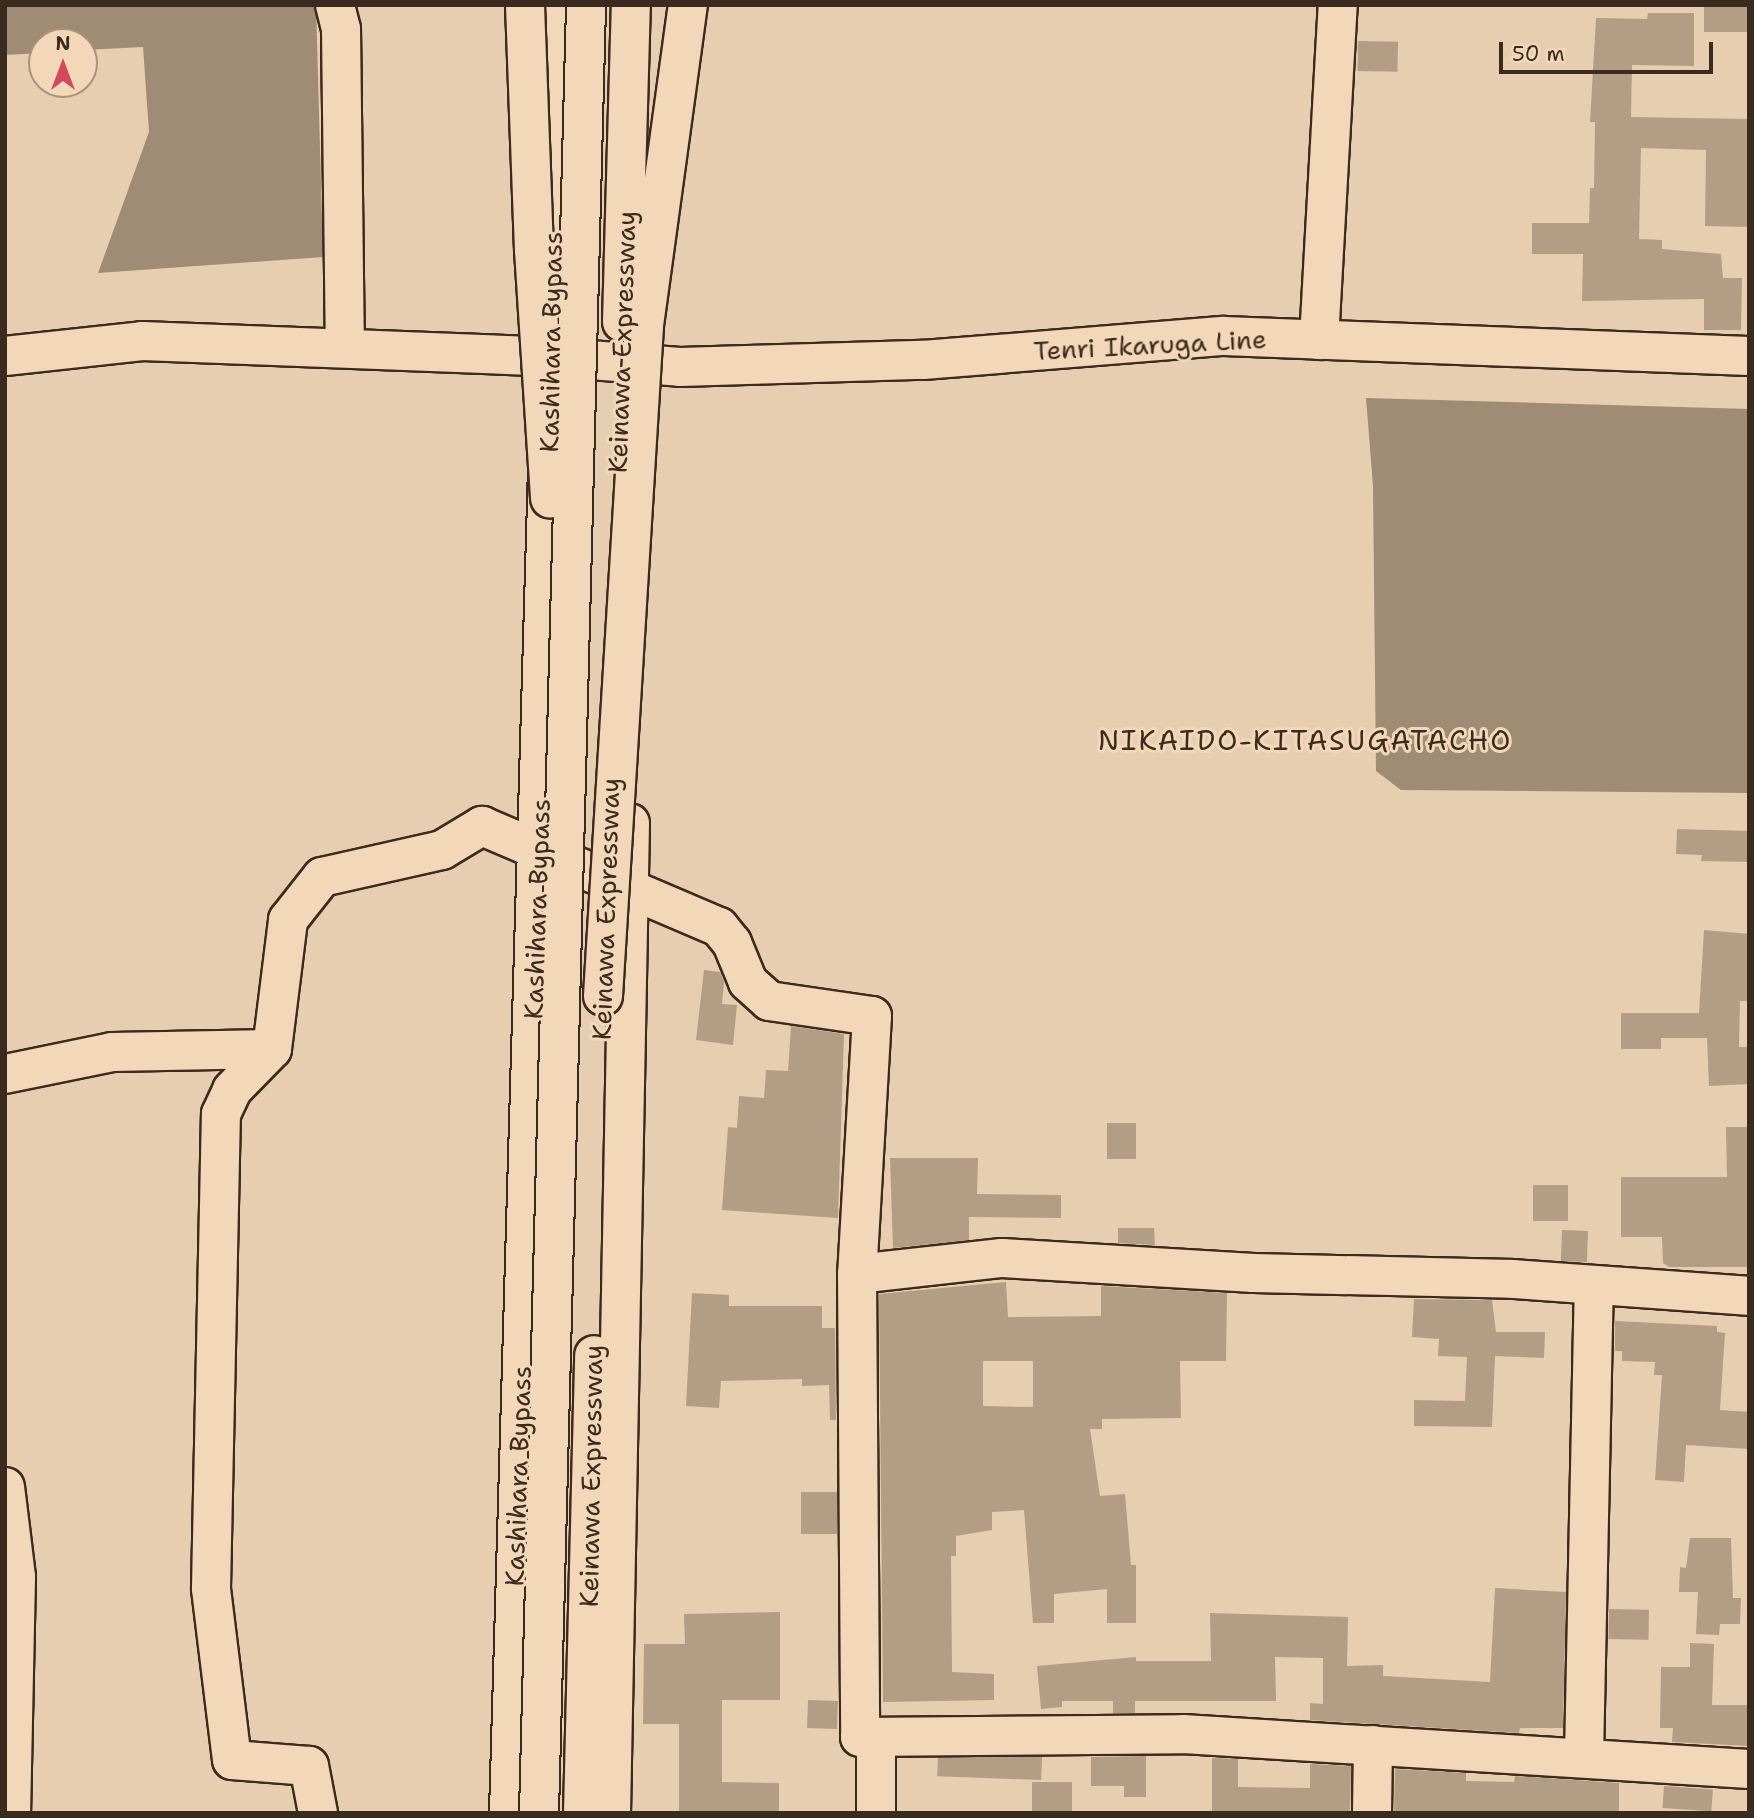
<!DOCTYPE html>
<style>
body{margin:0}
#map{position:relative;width:1754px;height:1818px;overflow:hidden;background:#e7ceb0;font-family:"Shantell Sans",sans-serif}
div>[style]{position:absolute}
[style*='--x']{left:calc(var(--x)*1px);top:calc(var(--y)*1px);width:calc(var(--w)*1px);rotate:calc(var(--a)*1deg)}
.water>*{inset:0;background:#a08b74}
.building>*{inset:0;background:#b49d85;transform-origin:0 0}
.roads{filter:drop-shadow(2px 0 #3b2a1e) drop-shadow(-2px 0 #3b2a1e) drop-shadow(0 2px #3b2a1e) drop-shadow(0 -2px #3b2a1e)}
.minor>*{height:38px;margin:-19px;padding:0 19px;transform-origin:19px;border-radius:19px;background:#f2d8b9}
.major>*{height:38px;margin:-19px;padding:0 19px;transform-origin:19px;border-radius:19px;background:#f2d8b9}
.highway>*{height:38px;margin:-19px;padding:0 19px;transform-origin:19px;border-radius:19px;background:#f2d8b9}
.bridges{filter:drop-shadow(2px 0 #3b2a1e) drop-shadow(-2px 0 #3b2a1e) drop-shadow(0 2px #3b2a1e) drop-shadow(0 -2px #3b2a1e)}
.highway-bridge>*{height:38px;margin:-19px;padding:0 19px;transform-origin:19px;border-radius:19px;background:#f2d8b9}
span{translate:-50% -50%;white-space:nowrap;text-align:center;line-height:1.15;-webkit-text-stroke:6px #f2d8b9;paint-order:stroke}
.street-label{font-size:26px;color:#3b2a1e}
.neighbourhood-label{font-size:28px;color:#3b2a1e;letter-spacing:2px}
.frame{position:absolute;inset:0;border:7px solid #3b2a1e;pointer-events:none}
.north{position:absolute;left:28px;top:28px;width:70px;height:70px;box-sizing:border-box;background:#f2d8b9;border:2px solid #a9927b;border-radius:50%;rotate:0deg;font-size:19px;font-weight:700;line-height:28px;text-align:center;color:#3b2a1e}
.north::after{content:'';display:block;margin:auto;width:24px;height:32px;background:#d1495b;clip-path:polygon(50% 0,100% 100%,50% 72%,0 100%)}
.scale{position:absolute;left:1499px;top:42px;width:214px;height:32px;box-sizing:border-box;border:4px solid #3b2a1e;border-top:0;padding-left:9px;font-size:21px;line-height:24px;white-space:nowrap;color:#3b2a1e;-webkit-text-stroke:5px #f2d8b9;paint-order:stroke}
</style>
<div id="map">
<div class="water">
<div style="clip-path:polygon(5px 5px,316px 5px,323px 257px,98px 273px,149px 132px,143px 47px,84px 50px,84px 42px,42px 42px,42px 53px,5px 55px)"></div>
<div style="clip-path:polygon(1366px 398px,1749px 409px,1749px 793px,1401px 790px,1376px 771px,1373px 486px)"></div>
</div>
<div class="building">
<div style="left:1704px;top:5px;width:45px;height:27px"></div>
<div style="clip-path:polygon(1648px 13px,1694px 13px,1694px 66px,1632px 65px,1631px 117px,1749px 119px,1749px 227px,1705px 226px,1706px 150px,1641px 148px,1639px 239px,1662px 240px,1662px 249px,1721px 254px,1723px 278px,1742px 278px,1741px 330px,1704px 330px,1704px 299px,1582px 301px,1583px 254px,1532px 254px,1532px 223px,1589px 223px,1590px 188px,1594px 188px,1595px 122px,1590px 122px,1596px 18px,1647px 19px)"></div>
<div style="left:1358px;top:41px;width:40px;height:30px;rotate:1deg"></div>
<div style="clip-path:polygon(1677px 829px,1749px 831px,1749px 862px,1701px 861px,1702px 855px,1676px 854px)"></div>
<div style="clip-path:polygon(1704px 930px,1749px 934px,1749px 1001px,1740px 1001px,1739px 1047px,1749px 1047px,1749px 1084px,1709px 1086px,1707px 1038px,1661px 1038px,1661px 1049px,1621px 1049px,1621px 1013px,1699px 1013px)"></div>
<div style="clip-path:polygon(704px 970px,720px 972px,724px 982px,722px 1004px,737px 1005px,733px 1045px,696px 1040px)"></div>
<div style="clip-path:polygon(791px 1026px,844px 1034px,838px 1218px,722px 1210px,728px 1127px,737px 1128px,739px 1096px,764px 1098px,766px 1070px,788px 1071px)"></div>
<div style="left:1107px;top:1123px;width:29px;height:36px"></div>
<div style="clip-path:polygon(1726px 1127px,1749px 1127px,1749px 1267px,1669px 1267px,1663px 1263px,1662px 1237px,1621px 1237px,1621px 1177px,1727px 1177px)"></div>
<div style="clip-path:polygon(890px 1158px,978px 1158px,977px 1194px,1061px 1195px,1061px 1218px,969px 1217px,969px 1240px,893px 1248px)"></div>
<div style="left:1533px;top:1185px;width:35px;height:36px"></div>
<div style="clip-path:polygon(1118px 1228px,1154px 1228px,1155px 1245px,1118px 1243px)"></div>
<div style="left:1562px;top:1230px;width:26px;height:31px;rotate:2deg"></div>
<div style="clip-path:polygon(evenodd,1006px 1282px,1008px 1317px,1101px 1316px,1101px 1286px,1227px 1293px,1226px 1361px,1180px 1361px,1181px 1418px,1102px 1419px,1102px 1429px,1090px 1429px,1100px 1496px,1125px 1494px,1131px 1565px,1136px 1565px,1136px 1623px,1107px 1623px,1107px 1589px,1054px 1594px,1054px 1623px,1033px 1623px,1024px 1510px,992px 1512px,992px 1530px,956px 1536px,956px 1556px,951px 1556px,952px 1672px,994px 1674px,994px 1700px,883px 1702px,879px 1294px,1006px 1282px,983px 1361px,1033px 1361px,1033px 1407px,983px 1406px,983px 1361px)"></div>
<div style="clip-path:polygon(692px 1293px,729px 1295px,729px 1306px,822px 1306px,822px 1328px,835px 1328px,836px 1420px,830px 1420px,829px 1385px,802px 1386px,802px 1379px,721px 1381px,719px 1408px,686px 1406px)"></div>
<div style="clip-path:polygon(1414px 1299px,1492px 1300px,1496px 1332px,1545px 1332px,1544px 1358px,1495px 1356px,1492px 1427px,1414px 1426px,1414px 1400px,1465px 1401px,1467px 1357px,1438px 1356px,1439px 1339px,1412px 1337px)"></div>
<div style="clip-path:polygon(1615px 1321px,1717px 1326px,1717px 1332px,1725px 1333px,1720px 1410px,1749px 1412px,1749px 1449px,1686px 1445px,1684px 1482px,1655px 1480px,1662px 1375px,1654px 1375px,1655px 1362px,1622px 1361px,1622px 1351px,1615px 1351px)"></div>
<div style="left:801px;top:1492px;width:36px;height:42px"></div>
<div style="clip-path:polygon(1690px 1538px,1731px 1538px,1733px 1598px,1741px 1598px,1740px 1624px,1720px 1624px,1719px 1635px,1696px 1634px,1698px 1592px,1679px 1592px,1680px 1567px,1686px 1568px)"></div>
<div style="clip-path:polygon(1495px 1588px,1566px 1592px,1563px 1728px,1520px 1728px,1519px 1733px,1310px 1720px,1310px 1703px,1323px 1704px,1323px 1658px,1275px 1657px,1276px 1701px,1135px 1701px,1135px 1713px,1113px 1713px,1113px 1701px,1062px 1701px,1062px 1707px,1041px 1709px,1037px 1666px,1136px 1657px,1136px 1661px,1211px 1661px,1210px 1613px,1348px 1617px,1347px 1666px,1383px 1665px,1383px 1676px,1490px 1682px)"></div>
<div style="left:1609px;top:1609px;width:40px;height:30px;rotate:1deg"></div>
<div style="clip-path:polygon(780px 1612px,780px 1700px,722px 1700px,722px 1782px,779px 1783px,779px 1813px,679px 1813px,679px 1724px,643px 1724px,644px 1644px,685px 1644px,684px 1614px)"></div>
<div style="clip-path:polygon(1690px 1643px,1714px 1644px,1712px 1705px,1749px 1705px,1749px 1746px,1672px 1742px,1673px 1728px,1660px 1728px,1661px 1667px,1690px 1667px)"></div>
<div style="left:808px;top:1700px;width:30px;height:28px;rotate:2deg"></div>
<div style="clip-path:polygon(1146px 1756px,1146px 1797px,1124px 1797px,1124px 1786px,1091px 1786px,1091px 1757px)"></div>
<div style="left:1042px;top:1757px;width:23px;height:104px;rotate:92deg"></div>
<div style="clip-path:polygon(1212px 1758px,1238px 1759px,1238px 1787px,1310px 1788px,1310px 1764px,1351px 1766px,1350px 1813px,1212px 1813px)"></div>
<div style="clip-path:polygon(1395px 1769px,1466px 1773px,1466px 1781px,1514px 1782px,1515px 1776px,1619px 1783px,1619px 1813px,1394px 1813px)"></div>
<div style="left:1032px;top:1782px;width:40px;height:31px"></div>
<div style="left:1664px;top:1786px;width:49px;height:22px;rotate:4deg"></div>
</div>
<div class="roads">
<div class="minor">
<div style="--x:335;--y:5;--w:25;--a:76"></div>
<div style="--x:341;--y:29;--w:318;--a:89.3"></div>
<div style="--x:1319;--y:340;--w:336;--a:-86.8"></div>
<div style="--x:5;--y:356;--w:138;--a:-6.2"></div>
<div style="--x:142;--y:341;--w:409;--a:2.2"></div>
<div style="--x:5;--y:1074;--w:109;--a:-11.6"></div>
<div style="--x:112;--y:1052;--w:160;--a:-1.1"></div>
<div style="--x:857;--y:1274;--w:146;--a:-6.3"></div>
<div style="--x:1002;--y:1258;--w:252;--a:3.4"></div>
<div style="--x:1254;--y:1273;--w:259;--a:1.3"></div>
<div style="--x:1513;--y:1279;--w:237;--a:4.1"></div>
<div style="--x:5;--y:1487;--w:91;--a:83"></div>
<div style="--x:16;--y:1577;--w:236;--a:91.2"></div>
<div style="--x:876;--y:1737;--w:76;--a:90"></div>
<div style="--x:1584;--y:1756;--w:468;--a:-88.8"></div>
<div style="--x:318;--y:1813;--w:48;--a:-100.8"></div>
<div style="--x:309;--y:1766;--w:77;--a:-175.5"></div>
<div style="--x:232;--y:1760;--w:173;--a:-97"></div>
<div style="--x:211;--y:1588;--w:474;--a:-88.8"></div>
<div style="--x:221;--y:1114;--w:26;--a:-65"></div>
<div style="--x:232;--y:1090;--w:57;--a:-45.7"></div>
<div style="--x:272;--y:1049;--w:130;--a:-82.9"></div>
<div style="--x:288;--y:920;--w:55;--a:-51.7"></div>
<div style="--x:322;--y:877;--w:123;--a:-12.7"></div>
<div style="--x:442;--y:850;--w:47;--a:-31"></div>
<div style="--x:482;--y:826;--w:258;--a:23.1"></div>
<div style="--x:719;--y:927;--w:21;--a:51"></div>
<div style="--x:732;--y:943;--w:42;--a:67.7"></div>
<div style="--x:748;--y:982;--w:28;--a:42"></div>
<div style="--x:769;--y:1001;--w:104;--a:8.3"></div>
<div style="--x:872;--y:1016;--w:258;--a:93.3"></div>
<div style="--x:857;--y:1274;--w:463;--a:89.6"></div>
<div style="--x:860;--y:1737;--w:323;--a:-0.5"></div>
<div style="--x:1183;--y:1734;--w:567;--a:3.54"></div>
<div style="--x:1372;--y:1813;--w:68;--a:-89.2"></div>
</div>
<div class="major">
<div style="--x:551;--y:357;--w:129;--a:4.4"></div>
<div style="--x:680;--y:367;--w:243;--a:-1.7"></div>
<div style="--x:923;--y:360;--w:302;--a:-4.6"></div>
<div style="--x:1224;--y:336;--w:525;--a:2.18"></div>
</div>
<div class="highway">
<div style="--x:552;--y:304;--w:299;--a:-88.7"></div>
<div style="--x:509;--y:1813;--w:1348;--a:-88.34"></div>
<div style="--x:583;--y:1813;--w:458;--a:-88.6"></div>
<div style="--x:611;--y:1813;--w:990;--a:-88.9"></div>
</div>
</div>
<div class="bridges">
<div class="highway-bridge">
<div style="--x:525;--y:5;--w:245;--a:87.9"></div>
<div style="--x:534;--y:250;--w:249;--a:86.3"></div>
<div style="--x:622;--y:322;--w:317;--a:-88.4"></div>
<div style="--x:603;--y:996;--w:672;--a:-86.5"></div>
<div style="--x:644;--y:325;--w:323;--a:-82.2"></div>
<div style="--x:539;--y:1813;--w:1809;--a:-88.51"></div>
</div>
</div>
<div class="street-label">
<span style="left:551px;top:342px;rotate:-89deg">Kashihara Bypass</span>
<span style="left:622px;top:342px;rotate:-88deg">Keinawa Expressway</span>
<span style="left:1150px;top:345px;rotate:-3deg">Tenri Ikaruga Line</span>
<span style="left:537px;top:909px;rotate:-88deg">Kashihara Bypass</span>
<span style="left:606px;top:909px;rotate:-88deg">Keinawa Expressway</span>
<span style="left:518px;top:1476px;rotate:-88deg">Kashihara Bypass</span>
<span style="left:591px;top:1476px;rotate:-89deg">Keinawa Expressway</span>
</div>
<div class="neighbourhood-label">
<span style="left:1305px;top:740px">NIKAIDO-KITASUGATACHO</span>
</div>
<div class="frame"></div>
<div class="north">N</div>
<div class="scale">50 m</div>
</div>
